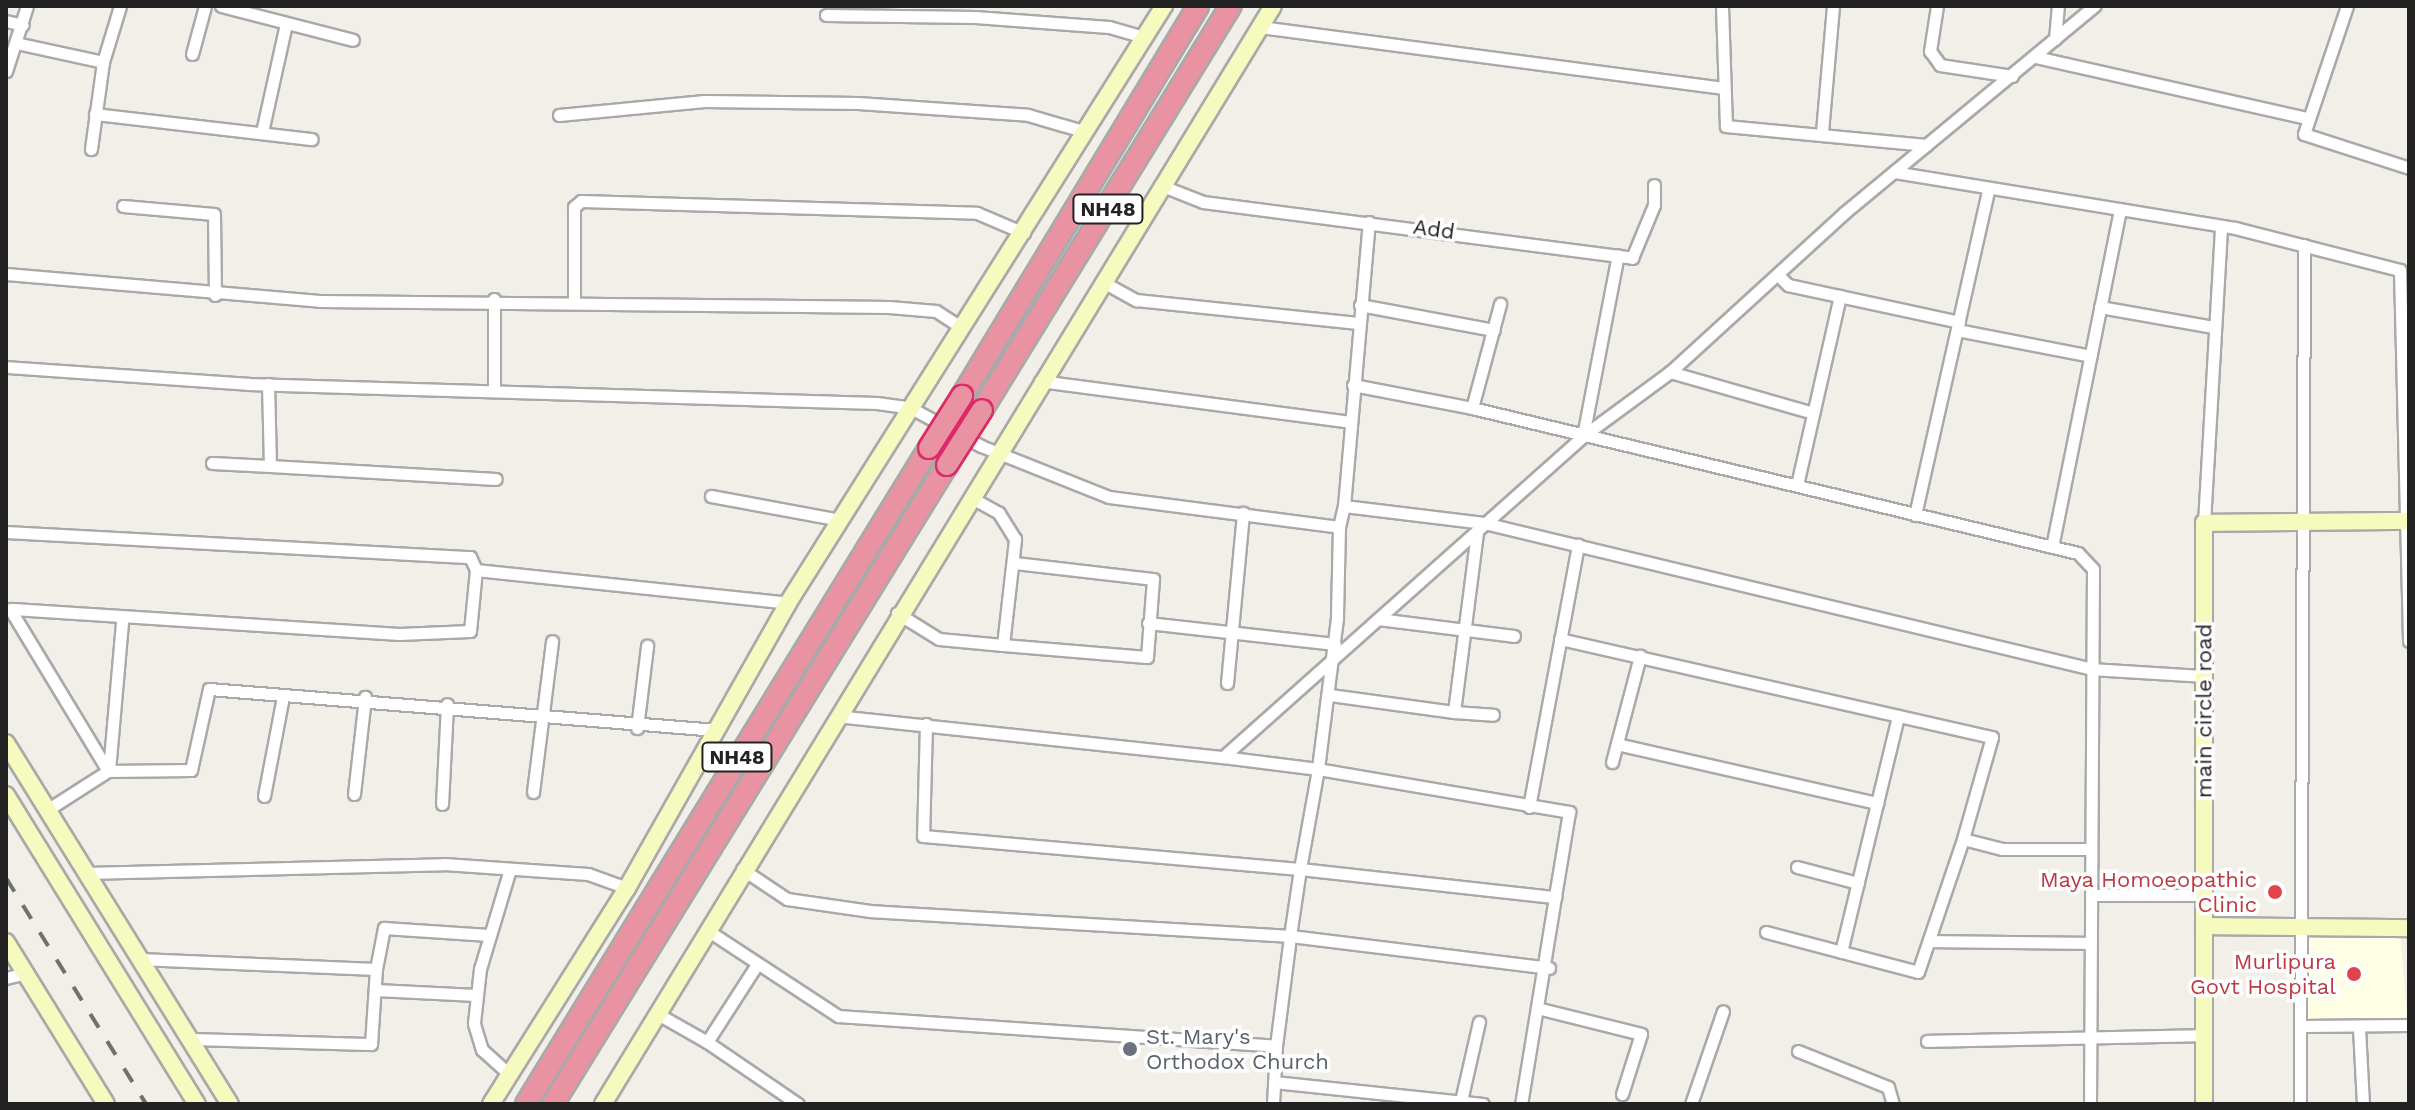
<!DOCTYPE html>
<style>
body{margin:0}
#map{position:relative;width:2415px;height:1110px;overflow:hidden;background:#f2efe9;font-family:"Work Sans",sans-serif}
div>[style]{position:absolute}
[style*='--x']{left:calc(var(--x)*1px);top:calc(var(--y)*1px);width:calc(var(--w)*1px);rotate:calc(var(--a)*1deg)}
.education>*{inset:0;background:#ffffe5}
.roads{filter:drop-shadow(2px 0 #a9a9a9) drop-shadow(-2px 0 #a9a9a9) drop-shadow(0 2px #a9a9a9) drop-shadow(0 -2px #a9a9a9)}
.street>*{height:11px;margin:-5.5px;padding:0 5.5px;transform-origin:5.5px;border-radius:5.5px;background:#fff}
.secondary>*{height:16px;margin:-8px;padding:0 8px;transform-origin:8px;border-radius:8px;background:#f7fabf}
.highway>*{height:20px;margin:-10px;padding:0 10px;transform-origin:10px;border-radius:10px;background:#e892a2}
.rail>*{height:4px;margin-top:-2px;transform-origin:0;background:repeating-linear-gradient(90deg,#707070 0 16px,transparent 0 32px)}
.bridges{filter:drop-shadow(2px 0 #dc2a67) drop-shadow(-2px 0 #dc2a67) drop-shadow(0 2px #dc2a67) drop-shadow(0 -2px #dc2a67)}
.highway-bridge>*{height:20px;margin:-10px;padding:0 10px;transform-origin:10px;border-radius:10px;background:#e892a2}
.dots>*{width:22px;height:22px;translate:-50% -50%;box-sizing:border-box;border:4px solid #fff;border-radius:50%}
span{translate:-50% -50%;white-space:nowrap;text-align:center;line-height:1.15;-webkit-text-stroke:7px #fff;paint-order:stroke}
.shield-label span{padding:2px 6px;background:#fff;border:2px solid;border-radius:6px;-webkit-text-stroke-width:0}
.shield-label{font-size:20px;color:#222;font-weight:700}
.street-label{font-size:22px;color:#222}
.health-label{font-size:22px;color:#be3a42}
.right{translate:-100% -50%;text-align:right}
.worship-label{font-size:22px;color:#5b616d}
.left{translate:0 -50%;text-align:left}
.frame{position:absolute;inset:0;border:8px solid #222;pointer-events:none}
</style>
<div id="map">
<div class="education">
<div style="clip-path:polygon(2305px 928px,2400px 931px,2407px 1017px,2305px 1024px)"></div>
</div>
<div class="roads">
<div class="street">
<div style="--x:221;--y:6;--w:136;--a:14.4"></div>
<div style="--x:1722;--y:6;--w:120;--a:88.1"></div>
<div style="--x:1726;--y:126;--w:201;--a:5.4"></div>
<div style="--x:1937;--y:6;--w:46;--a:98.8"></div>
<div style="--x:1930;--y:51;--w:17;--a:54"></div>
<div style="--x:1940;--y:65;--w:73;--a:8.7"></div>
<div style="--x:2347;--y:6;--w:135;--a:108.6"></div>
<div style="--x:2304;--y:134;--w:110;--a:17.9"></div>
<div style="--x:826;--y:15;--w:149;--a:0.8"></div>
<div style="--x:975;--y:17;--w:134;--a:4.3"></div>
<div style="--x:1109;--y:27;--w:37;--a:16"></div>
<div style="--x:6;--y:21;--w:17;--a:13"></div>
<div style="--x:1260;--y:27;--w:468;--a:7.5"></div>
<div style="--x:2055;--y:39;--w:33;--a:-85"></div>
<div style="--x:16;--y:43;--w:89;--a:12.3"></div>
<div style="--x:103;--y:62;--w:88;--a:97.9"></div>
<div style="--x:192;--y:54;--w:50;--a:-74.8"></div>
<div style="--x:2036;--y:57;--w:277;--a:12.7"></div>
<div style="--x:103;--y:62;--w:59;--a:-73.1"></div>
<div style="--x:6;--y:71;--w:68;--a:-72.1"></div>
<div style="--x:95;--y:114;--w:218;--a:6.6"></div>
<div style="--x:559;--y:115;--w:146;--a:-5.5"></div>
<div style="--x:704;--y:101;--w:154;--a:0.7"></div>
<div style="--x:858;--y:103;--w:170;--a:4"></div>
<div style="--x:1028;--y:115;--w:60;--a:16.3"></div>
<div style="--x:262;--y:132;--w:111;--a:-77.5"></div>
<div style="--x:1822;--y:132;--w:126;--a:-85"></div>
<div style="--x:1894;--y:172;--w:346;--a:9.3"></div>
<div style="--x:2235;--y:228;--w:170;--a:14.3"></div>
<div style="--x:2400;--y:270;--w:371;--a:88.6"></div>
<div style="--x:1160;--y:185;--w:46;--a:21.6"></div>
<div style="--x:1203;--y:202;--w:433;--a:7.4"></div>
<div style="--x:1632;--y:258;--w:57;--a:-67.5"></div>
<div style="--x:1654;--y:205;--w:20;--a:-90"></div>
<div style="--x:123;--y:206;--w:91;--a:5"></div>
<div style="--x:214;--y:214;--w:81;--a:89.3"></div>
<div style="--x:6;--y:274;--w:315;--a:4.9"></div>
<div style="--x:320;--y:301;--w:569;--a:0.6"></div>
<div style="--x:889;--y:307;--w:47;--a:4.9"></div>
<div style="--x:936;--y:311;--w:31;--a:33"></div>
<div style="--x:1779;--y:276;--w:13;--a:45"></div>
<div style="--x:1788;--y:285;--w:175;--a:12.2"></div>
<div style="--x:1103;--y:282;--w:38;--a:29"></div>
<div style="--x:1136;--y:300;--w:223;--a:5.9"></div>
<div style="--x:494;--y:299;--w:91;--a:90"></div>
<div style="--x:574;--y:299;--w:92;--a:-90"></div>
<div style="--x:574;--y:207;--w:9;--a:-41"></div>
<div style="--x:581;--y:201;--w:396;--a:1.7"></div>
<div style="--x:977;--y:213;--w:51;--a:23.1"></div>
<div style="--x:1360;--y:305;--w:136;--a:10.6"></div>
<div style="--x:2100;--y:307;--w:115;--a:10"></div>
<div style="--x:1957;--y:330;--w:136;--a:11"></div>
<div style="--x:6;--y:367;--w:243;--a:4"></div>
<div style="--x:248;--y:384;--w:629;--a:1.73"></div>
<div style="--x:877;--y:403;--w:34;--a:8"></div>
<div style="--x:911;--y:408;--w:80;--a:28.5"></div>
<div style="--x:981;--y:446;--w:138;--a:21.7"></div>
<div style="--x:1109;--y:497;--w:232;--a:7.4"></div>
<div style="--x:1339;--y:527;--w:22;--a:-77"></div>
<div style="--x:1344;--y:506;--w:141;--a:6.9"></div>
<div style="--x:1484;--y:523;--w:625;--a:13.5"></div>
<div style="--x:2092;--y:669;--w:112;--a:3.6"></div>
<div style="--x:1670;--y:372;--w:149;--a:16"></div>
<div style="--x:1040;--y:381;--w:313;--a:7.5"></div>
<div style="--x:268;--y:384;--w:82;--a:88.6"></div>
<div style="--x:270;--y:466;--w:226;--a:3.3"></div>
<div style="--x:1353;--y:385;--w:121;--a:10.9"></div>
<div style="--x:1472;--y:408;--w:108;--a:-74.9"></div>
<div style="--x:1472;--y:408;--w:623;--a:13.46"></div>
<div style="--x:2078;--y:553;--w:22;--a:47"></div>
<div style="--x:2093;--y:569;--w:535;--a:90.32"></div>
<div style="--x:1583;--y:436;--w:184;--a:-79.1"></div>
<div style="--x:212;--y:463;--w:58;--a:3"></div>
<div style="--x:1797;--y:485;--w:194;--a:-77.2"></div>
<div style="--x:711;--y:496;--w:131;--a:10.5"></div>
<div style="--x:1344;--y:506;--w:285;--a:-85"></div>
<div style="--x:1915;--y:515;--w:333;--a:-77.3"></div>
<div style="--x:2204;--y:523;--w:297;--a:-86.7"></div>
<div style="--x:1339;--y:527;--w:91;--a:91.3"></div>
<div style="--x:1337;--y:618;--w:152;--a:97.2"></div>
<div style="--x:1318;--y:769;--w:255;--a:9.7"></div>
<div style="--x:1569;--y:812;--w:86;--a:99.4"></div>
<div style="--x:6;--y:532;--w:465;--a:3.1"></div>
<div style="--x:470;--y:557;--w:14;--a:65"></div>
<div style="--x:2052;--y:547;--w:344;--a:-78.6"></div>
<div style="--x:10;--y:609;--w:189;--a:58.8"></div>
<div style="--x:13;--y:609;--w:387;--a:3.7"></div>
<div style="--x:399;--y:634;--w:71;--a:-2.4"></div>
<div style="--x:470;--y:631;--w:61;--a:-84.4"></div>
<div style="--x:476;--y:570;--w:314;--a:6"></div>
<div style="--x:897;--y:613;--w:49;--a:31.8"></div>
<div style="--x:939;--y:639;--w:64;--a:5.4"></div>
<div style="--x:1003;--y:645;--w:107;--a:-83.5"></div>
<div style="--x:1015;--y:539;--w:31;--a:-122"></div>
<div style="--x:999;--y:513;--w:33;--a:-151"></div>
<div style="--x:1378;--y:619;--w:137;--a:7.1"></div>
<div style="--x:1148;--y:623;--w:188;--a:6.4"></div>
<div style="--x:1560;--y:639;--w:443;--a:12.8"></div>
<div style="--x:1992;--y:737;--w:106;--a:105.9"></div>
<div style="--x:1963;--y:839;--w:40;--a:14.4"></div>
<div style="--x:2002;--y:849;--w:89;--a:0"></div>
<div style="--x:1003;--y:645;--w:144;--a:4.8"></div>
<div style="--x:1147;--y:657;--w:78;--a:-85.6"></div>
<div style="--x:1153;--y:579;--w:140;--a:-173.4"></div>
<div style="--x:1227;--y:683;--w:171;--a:-84.6"></div>
<div style="--x:1330;--y:695;--w:125;--a:7.8"></div>
<div style="--x:1454;--y:712;--w:181;--a:-82.7"></div>
<div style="--x:1454;--y:712;--w:39;--a:4"></div>
<div style="--x:837;--y:716;--w:388;--a:6.1"></div>
<div style="--x:1223;--y:757;--w:482;--a:-41.7"></div>
<div style="--x:1583;--y:436;--w:108;--a:-36.3"></div>
<div style="--x:1670;--y:372;--w:236;--a:-42.4"></div>
<div style="--x:1844;--y:213;--w:325;--a:-39.6"></div>
<div style="--x:926;--y:724;--w:112;--a:91.5"></div>
<div style="--x:923;--y:836;--w:378;--a:5"></div>
<div style="--x:1300;--y:869;--w:102;--a:-79.8"></div>
<div style="--x:1318;--y:769;--w:96;--a:-172.8"></div>
<div style="--x:637;--y:728;--w:83;--a:-83"></div>
<div style="--x:1617;--y:744;--w:267;--a:12.8"></div>
<div style="--x:1612;--y:762;--w:110;--a:-75.2"></div>
<div style="--x:109;--y:771;--w:151;--a:-85"></div>
<div style="--x:533;--y:792;--w:152;--a:-82.8"></div>
<div style="--x:354;--y:794;--w:98;--a:-83.5"></div>
<div style="--x:264;--y:796;--w:102;--a:-79.2"></div>
<div style="--x:442;--y:804;--w:100;--a:-87.1"></div>
<div style="--x:1529;--y:807;--w:267;--a:-79.4"></div>
<div style="--x:47;--y:810;--w:72;--a:-32.6"></div>
<div style="--x:108;--y:771;--w:83;--a:-0.7"></div>
<div style="--x:191;--y:770;--w:83;--a:-77.5"></div>
<div style="--x:209;--y:689;--w:509;--a:4.62"></div>
<div style="--x:1797;--y:867;--w:63;--a:14.7"></div>
<div style="--x:742;--y:869;--w:54;--a:33.7"></div>
<div style="--x:787;--y:899;--w:84;--a:8.2"></div>
<div style="--x:870;--y:911;--w:421;--a:3.4"></div>
<div style="--x:1290;--y:936;--w:68;--a:-81.5"></div>
<div style="--x:1300;--y:869;--w:257;--a:6.3"></div>
<div style="--x:1555;--y:897;--w:210;--a:99.3"></div>
<div style="--x:85;--y:873;--w:359;--a:-1.4"></div>
<div style="--x:444;--y:864;--w:144;--a:4"></div>
<div style="--x:588;--y:874;--w:41;--a:19.7"></div>
<div style="--x:2091;--y:895;--w:113;--a:0"></div>
<div style="--x:707;--y:930;--w:157;--a:33.3"></div>
<div style="--x:838;--y:1016;--w:439;--a:3.9"></div>
<div style="--x:1276;--y:1046;--w:111;--a:-82.7"></div>
<div style="--x:1290;--y:936;--w:261;--a:7"></div>
<div style="--x:1766;--y:932;--w:157;--a:14.7"></div>
<div style="--x:1918;--y:972;--w:140;--a:-71.3"></div>
<div style="--x:1929;--y:941;--w:162;--a:0.7"></div>
<div style="--x:1841;--y:952;--w:243;--a:-76.4"></div>
<div style="--x:139;--y:959;--w:237;--a:2.4"></div>
<div style="--x:376;--y:969;--w:75;--a:93.8"></div>
<div style="--x:371;--y:1044;--w:182;--a:-178.4"></div>
<div style="--x:376;--y:969;--w:42;--a:-79"></div>
<div style="--x:384;--y:928;--w:105;--a:3.8"></div>
<div style="--x:6;--y:978;--w:21;--a:-14"></div>
<div style="--x:376;--y:990;--w:100;--a:2.9"></div>
<div style="--x:1541;--y:1009;--w:103;--a:14"></div>
<div style="--x:1641;--y:1034;--w:63;--a:107.6"></div>
<div style="--x:656;--y:1013;--w:59;--a:29.6"></div>
<div style="--x:707;--y:1042;--w:90;--a:-57.2"></div>
<div style="--x:2303;--y:1026;--w:106;--a:-0.5"></div>
<div style="--x:2359;--y:1028;--w:76;--a:87"></div>
<div style="--x:1927;--y:1041;--w:277;--a:-1.2"></div>
<div style="--x:707;--y:1042;--w:110;--a:34.3"></div>
<div style="--x:1798;--y:1051;--w:97;--a:21.8"></div>
<div style="--x:1888;--y:1087;--w:18;--a:74"></div>
<div style="--x:509;--y:1074;--w:36;--a:-138"></div>
<div style="--x:482;--y:1050;--w:28;--a:-107"></div>
<div style="--x:474;--y:1023;--w:54;--a:-83.7"></div>
<div style="--x:480;--y:969;--w:104;--a:-73.3"></div>
<div style="--x:1274;--y:1082;--w:210;--a:6"></div>
<div style="--x:1461;--y:1101;--w:81;--a:-77.2"></div>
<div style="--x:1273;--y:1104;--w:58;--a:-87"></div>
<div style="--x:1691;--y:1104;--w:98;--a:-71"></div>
<div style="--x:2300;--y:1104;--w:859;--a:-89.73"></div>
</div>
<div class="secondary">
<div style="--x:6;--y:743;--w:425;--a:58.2"></div>
<div style="--x:6;--y:795;--w:363;--a:58.3"></div>
<div style="--x:2204;--y:926;--w:205;--a:0.6"></div>
<div style="--x:6;--y:942;--w:190;--a:58.3"></div>
<div style="--x:491;--y:1104;--w:255;--a:-57.8"></div>
<div style="--x:627;--y:888;--w:327;--a:-60.5"></div>
<div style="--x:788;--y:603;--w:706;--a:-57.8"></div>
<div style="--x:603;--y:1104;--w:1286;--a:-58.61"></div>
<div style="--x:2204;--y:1104;--w:581;--a:-90"></div>
<div style="--x:2204;--y:523;--w:205;--a:-0.6"></div>
</div>
<div class="highway">
<div style="--x:962;--y:396;--w:456;--a:-58.8"></div>
<div style="--x:982;--y:410;--w:475;--a:-58.4"></div>
<div style="--x:526;--y:1104;--w:770;--a:-58.44"></div>
<div style="--x:553;--y:1104;--w:751;--a:-58.34"></div>
</div>
</div>
<div class="rail">
<div style="--x:6;--y:878;--w:266;--a:58.2"></div>
</div>
<div class="bridges">
<div class="highway-bridge">
<div style="--x:929;--y:448;--w:62;--a:-57.6"></div>
<div style="--x:947;--y:465;--w:65;--a:-57.5"></div>
</div>
</div>
<div class="dots">
<div style="left:2275px;top:892px;background:#e0444e"></div>
<div style="left:2354px;top:974px;background:#e0444e"></div>
<div style="left:1130px;top:1049px;background:#6b7280"></div>
</div>
<div class="shield-label">
<span style="left:1108px;top:209px">NH48</span>
<span style="left:737px;top:757px">NH48</span>
</div>
<div class="street-label">
<span style="left:1434px;top:229px;rotate:8deg">Add</span>
<span style="left:2204px;top:711px;rotate:-90deg">main circle road</span>
</div>
<div class="health-label">
<span class="right" style="left:2257px;top:892px">Maya Homoeopathic<br>Clinic</span>
<span class="right" style="left:2336px;top:974px">Murlipura<br>Govt Hospital</span>
</div>
<div class="worship-label">
<span class="left" style="left:1146px;top:1049px">St. Mary's<br>Orthodox Church</span>
</div>
<div class="frame"></div>
</div>
